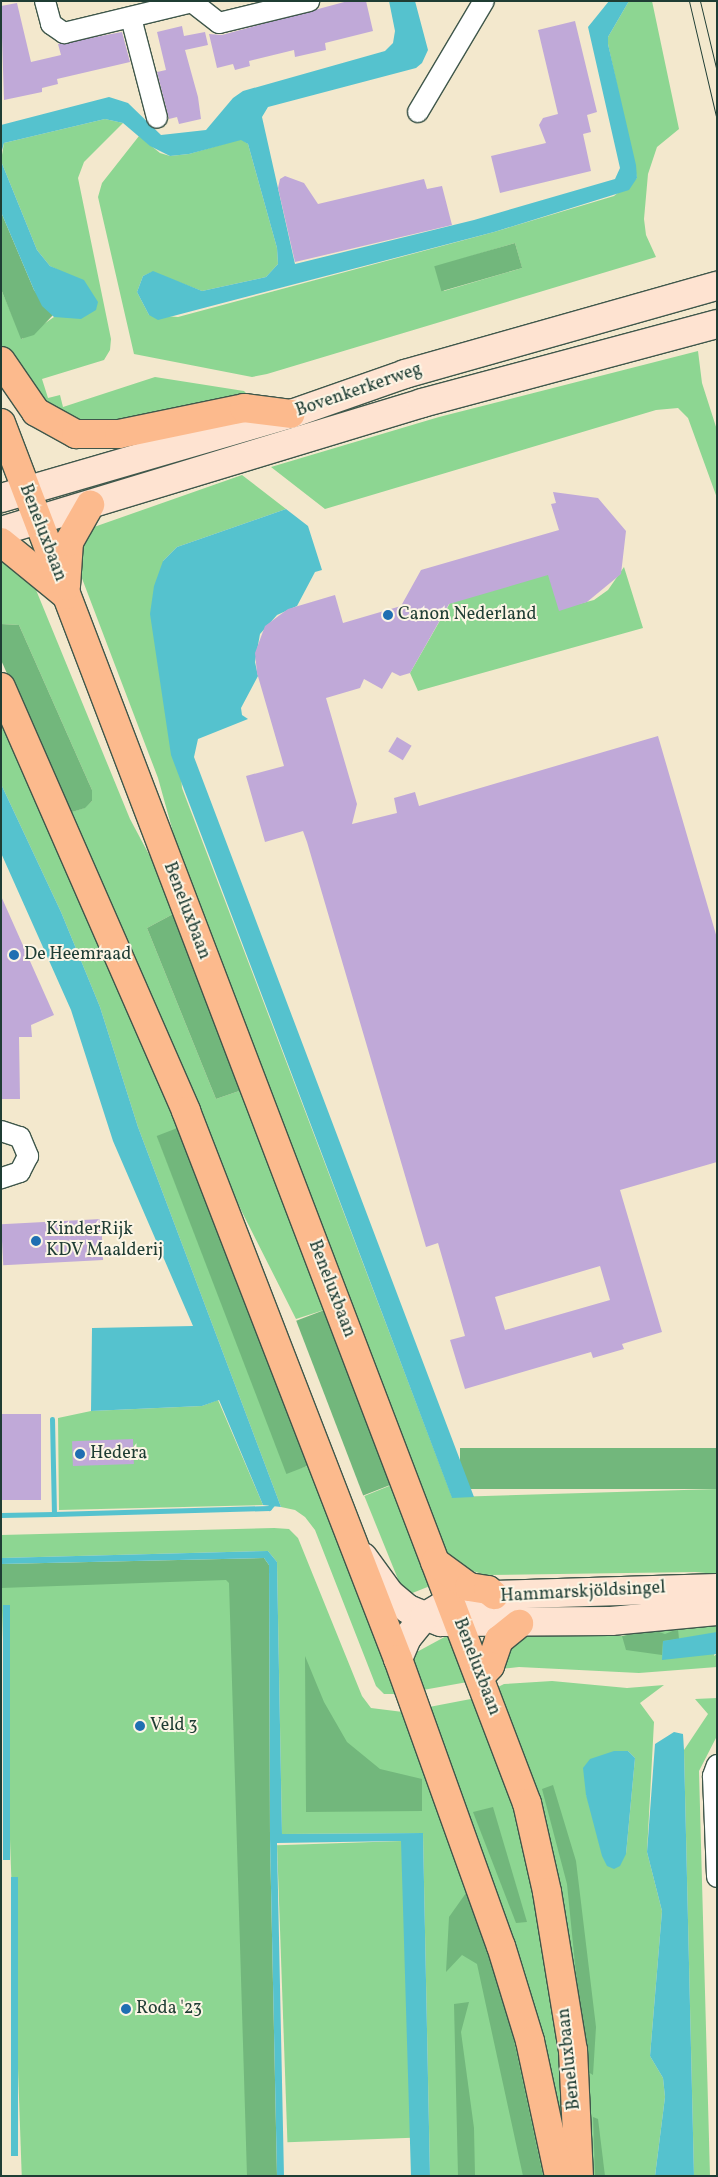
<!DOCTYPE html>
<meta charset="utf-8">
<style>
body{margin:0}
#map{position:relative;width:718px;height:2177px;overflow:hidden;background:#f3e8cd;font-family:Vollkorn,serif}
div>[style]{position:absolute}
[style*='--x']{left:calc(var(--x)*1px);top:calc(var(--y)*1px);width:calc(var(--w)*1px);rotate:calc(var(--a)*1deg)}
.green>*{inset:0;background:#8dd692;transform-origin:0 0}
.forest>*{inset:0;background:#72b77c;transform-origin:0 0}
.water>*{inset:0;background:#55c2ce;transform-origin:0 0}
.stream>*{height:5px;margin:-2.5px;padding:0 2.5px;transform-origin:2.5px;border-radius:2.5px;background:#55c2ce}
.building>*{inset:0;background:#c0a9d8;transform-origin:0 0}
.roads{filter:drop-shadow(1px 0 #3f574b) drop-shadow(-1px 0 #3f574b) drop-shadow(0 1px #3f574b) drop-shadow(0 -1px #3f574b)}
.street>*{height:20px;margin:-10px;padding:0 10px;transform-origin:10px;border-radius:10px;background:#fff}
.secondary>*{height:28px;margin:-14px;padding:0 14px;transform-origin:14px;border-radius:14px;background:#fee3d1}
.primary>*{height:28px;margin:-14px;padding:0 14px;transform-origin:14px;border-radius:14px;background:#fcba8d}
.tram>*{height:1px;margin:-0.5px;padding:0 0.5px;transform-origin:0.5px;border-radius:0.5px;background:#1f3d34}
.dots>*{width:14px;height:14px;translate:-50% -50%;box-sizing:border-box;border:2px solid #fcf5e5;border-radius:50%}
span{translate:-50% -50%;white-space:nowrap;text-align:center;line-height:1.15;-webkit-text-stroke:4px #fcf5e5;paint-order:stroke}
.street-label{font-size:18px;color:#1f3d34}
.poi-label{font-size:18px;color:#1f3d34}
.left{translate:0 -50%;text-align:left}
.frame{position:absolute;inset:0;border:2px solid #1f3d34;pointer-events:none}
</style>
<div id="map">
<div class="green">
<div style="clip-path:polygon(evenodd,629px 1px,652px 1px,679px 129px,657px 147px,648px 174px,644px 219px,646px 235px,656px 257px,267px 374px,252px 377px,134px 354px,98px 197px,102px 183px,139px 136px,160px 153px,170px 156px,189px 154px,241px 139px,248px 144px,277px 248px,278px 264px,266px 277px,202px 291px,152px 272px,143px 276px,137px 292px,149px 315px,178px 317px,494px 232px,614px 196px,637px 178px,608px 44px,608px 37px,629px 1px,515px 243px,522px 268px,444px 291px,435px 267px,515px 243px)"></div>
<div style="clip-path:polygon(105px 119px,123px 123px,84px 162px,78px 178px,111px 339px,110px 350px,104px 360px,42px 379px,48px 398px,60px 395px,63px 407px,155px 377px,244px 391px,253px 400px,97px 428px,46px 406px,16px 371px,1px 344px,1px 289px,22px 339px,54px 317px,64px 273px,50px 266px,37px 250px,1px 161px,4px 143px)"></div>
<div style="clip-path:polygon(698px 351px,702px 383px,717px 430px,717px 498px,688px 418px,678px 408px,656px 410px,325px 509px,271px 467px,439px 417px)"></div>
<div style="clip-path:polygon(242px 475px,286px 509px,177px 547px,163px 561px,182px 788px,452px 1497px,717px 1489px,717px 1574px,695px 1572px,485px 1575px,464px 1568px,447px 1554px,432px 1526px,190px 893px,158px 778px,75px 560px,94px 527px)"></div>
<div style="clip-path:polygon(1px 556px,34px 585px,130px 819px,161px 877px,175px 913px,147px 928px,216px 1099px,242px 1090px,327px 1309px,296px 1319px,241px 1210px,69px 813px,84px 808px,92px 801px,92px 790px,19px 625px,1px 624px)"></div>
<div style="clip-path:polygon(624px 567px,643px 628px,418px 691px,410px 673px,450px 603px,560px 570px,571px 606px,594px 600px,608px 590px)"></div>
<div style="clip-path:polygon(1px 723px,180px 1127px,158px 1138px,287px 1472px,311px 1465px,400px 1694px,384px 1694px,376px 1686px,315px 1530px,305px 1517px,295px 1510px,281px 1507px,138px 1127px,100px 1007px,61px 912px,1px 784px)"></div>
<div style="clip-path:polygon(218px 1400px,263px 1505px,59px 1510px,58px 1418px,91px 1411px,202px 1406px)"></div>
<div style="left:394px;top:1484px;width:108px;height:32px;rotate:68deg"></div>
<div style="clip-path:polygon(evenodd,274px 1528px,289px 1529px,298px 1538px,362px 1696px,371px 1708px,403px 1712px,476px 1698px,504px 1684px,552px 1681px,627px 1688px,664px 1685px,640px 1703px,654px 1722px,647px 1852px,662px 1911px,650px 2056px,663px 2078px,665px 2097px,655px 2176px,430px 2176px,423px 1833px,282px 1834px,277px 1562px,268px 1551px,1px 1558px,1px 1535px,274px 1528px,628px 1751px,635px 1758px,626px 1854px,586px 1795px,586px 1783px,628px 1751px)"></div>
<div style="left:238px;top:1578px;width:598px;height:237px;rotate:88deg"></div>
<div style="clip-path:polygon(717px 1624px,714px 1656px,717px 1654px,717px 1667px,639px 1673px,519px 1667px,500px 1669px,501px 1657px,526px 1634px,622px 1636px)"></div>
<div style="clip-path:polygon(450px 1634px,473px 1681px,423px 1690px,413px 1663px,415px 1653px)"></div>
<div style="clip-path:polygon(717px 1698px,717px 1736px,699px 1771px,710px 2176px,694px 2176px,684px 1750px,708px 1714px,695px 1699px)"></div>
<div style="left:402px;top:1841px;width:297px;height:125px;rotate:88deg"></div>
</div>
<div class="forest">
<div style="clip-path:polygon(1px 212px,34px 290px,53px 315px,34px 335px,21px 339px,1px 289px)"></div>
<div style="left:515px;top:243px;width:26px;height:84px;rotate:74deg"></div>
<div style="clip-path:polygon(1px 624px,19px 625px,92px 790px,92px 801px,85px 808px,69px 813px,1px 660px)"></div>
<div style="clip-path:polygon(175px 913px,242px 1090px,216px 1099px,147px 928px)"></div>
<div style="left:180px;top:1127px;width:362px;height:25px;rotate:69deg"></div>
<div style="left:327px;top:1309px;width:187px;height:33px;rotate:69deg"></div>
<div style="left:717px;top:1448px;width:41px;height:257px;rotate:90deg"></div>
<div style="clip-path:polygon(264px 1558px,269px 1565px,270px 1839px,277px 2176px,247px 2176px,229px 1583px,226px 1580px,1px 1588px,1px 1564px)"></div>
<div style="clip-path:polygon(678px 1629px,679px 1639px,663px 1641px,662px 1655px,626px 1650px,622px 1636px,653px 1630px,665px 1634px)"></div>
<div style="clip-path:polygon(305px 1656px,324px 1702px,347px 1742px,380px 1769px,422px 1779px,422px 1811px,306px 1812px)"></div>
<div style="clip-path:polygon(553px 1785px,576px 1861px,596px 2027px,593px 2075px,588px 2072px,583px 2044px,567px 1884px,542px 1789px)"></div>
<div style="clip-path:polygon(493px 1807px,527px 1922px,516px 1923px,473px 1812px)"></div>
<div style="clip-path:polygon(466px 1893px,504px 1994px,543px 2176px,523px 2176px,477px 1964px,462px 1955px,446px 1972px,449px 1917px)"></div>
<div style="clip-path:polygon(469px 2002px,461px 2032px,474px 2128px,475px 2176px,458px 2176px,454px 2004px)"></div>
<div style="clip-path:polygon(593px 2117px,598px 2119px,605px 2176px,595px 2176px)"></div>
</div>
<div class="water">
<div style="clip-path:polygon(389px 1px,415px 1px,428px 50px,422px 63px,416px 68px,268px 107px,262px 117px,295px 264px,474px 220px,615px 179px,620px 168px,588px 27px,609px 1px,629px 1px,608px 37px,608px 44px,636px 165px,637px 178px,629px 190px,494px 232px,158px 320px,149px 315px,137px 292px,143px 276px,153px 271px,202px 291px,266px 277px,278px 264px,277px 248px,248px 144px,241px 140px,189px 154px,170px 156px,150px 146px,123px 123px,105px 119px,4px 143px,1px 154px,1px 125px,109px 97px,128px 103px,161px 135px,206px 130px,233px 98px,243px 91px,385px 51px,393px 43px,395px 31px)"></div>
<div style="clip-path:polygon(1px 161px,37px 250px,50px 266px,84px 280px,98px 302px,96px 310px,81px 319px,54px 317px,42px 306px,34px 290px,1px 212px)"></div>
<div style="clip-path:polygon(286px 509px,308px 526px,322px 570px,315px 572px,297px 606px,277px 615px,260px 634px,255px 662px,258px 676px,241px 708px,242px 715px,248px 719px,198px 739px,194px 757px,474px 1497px,452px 1498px,171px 755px,150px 614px,154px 586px,163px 561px,177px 547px)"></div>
<div style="clip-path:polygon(1px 784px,61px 912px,100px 1007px,138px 1127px,281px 1507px,263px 1505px,219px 1400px,202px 1406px,91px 1411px,92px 1328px,193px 1326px,113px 1141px,71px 1010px,1px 853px)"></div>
<div style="clip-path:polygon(268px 1551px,277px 1562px,282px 1834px,423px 1833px,430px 2176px,411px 2176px,401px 1841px,277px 1843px,284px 2176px,277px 2176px,270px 1839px,269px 1565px,264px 1558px,1px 1564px,1px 1558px)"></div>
<div style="left:3px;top:1605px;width:7px;height:255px"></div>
<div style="clip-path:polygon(717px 1632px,717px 1654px,662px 1660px,663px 1641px)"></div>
<div style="clip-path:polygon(674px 1732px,683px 1734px,684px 1750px,694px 2176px,655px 2176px,665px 2097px,663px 2078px,650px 2056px,662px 1911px,647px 1852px,655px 1744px)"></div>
<div style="clip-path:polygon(614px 1751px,628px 1751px,635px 1758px,626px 1854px,620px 1866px,614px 1869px,607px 1866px,602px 1856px,586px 1795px,583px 1768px,590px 1759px)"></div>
<div style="left:11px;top:1877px;width:7px;height:279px"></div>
</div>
<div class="stream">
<div style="--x:54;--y:1514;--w:215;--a:-1.6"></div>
<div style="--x:269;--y:1508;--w:6;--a:-51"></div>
<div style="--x:1;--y:1515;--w:53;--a:-1.1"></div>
<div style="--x:54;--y:1514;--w:95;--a:-91.2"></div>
</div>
<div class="building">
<div style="clip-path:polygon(348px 1px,366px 1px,373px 31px,325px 43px,326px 50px,295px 57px,294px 50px,249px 61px,250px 66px,235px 70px,233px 64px,217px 68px,209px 34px,222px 35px)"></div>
<div style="clip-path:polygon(17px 3px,31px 62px,61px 55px,58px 44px,122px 32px,130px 62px,57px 79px,58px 84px,42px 88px,42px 92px,4px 100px,1px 6px)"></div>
<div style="clip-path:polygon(575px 21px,597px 112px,587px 115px,591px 132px,583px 134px,591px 171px,500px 193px,491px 156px,546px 143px,539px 125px,543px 118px,558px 114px,538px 30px)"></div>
<div style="clip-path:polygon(182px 26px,184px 36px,205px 32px,208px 45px,185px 50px,198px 97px,201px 119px,179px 124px,177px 117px,169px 119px,157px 72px,166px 70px,157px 32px)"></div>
<div style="clip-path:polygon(285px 176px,304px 183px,318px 204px,424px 179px,427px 189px,442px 186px,452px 225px,295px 262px,278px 188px,280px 179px)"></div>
<div style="clip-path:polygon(evenodd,553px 492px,598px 498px,626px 531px,621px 574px,587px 602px,559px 611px,548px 575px,449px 604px,410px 673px,400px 676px,392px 672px,382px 689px,364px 679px,360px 688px,326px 698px,357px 804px,352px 824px,397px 813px,394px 798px,415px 792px,419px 806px,658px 736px,717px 938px,717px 1162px,620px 1190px,662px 1332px,622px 1344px,624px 1349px,593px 1358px,591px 1352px,465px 1389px,450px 1340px,465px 1336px,438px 1243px,426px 1247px,307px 842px,303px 831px,265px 842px,246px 776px,284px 766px,257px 673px,255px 653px,265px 626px,288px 609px,335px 595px,343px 623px,401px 606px,421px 570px,559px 530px,551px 504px,556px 503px,553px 492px,600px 1266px,610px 1300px,505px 1330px,495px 1297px,600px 1266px)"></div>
<div style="left:397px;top:737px;width:17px;height:17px;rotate:31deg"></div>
<div style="clip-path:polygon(1px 896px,54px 1015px,31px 1025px,32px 1037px,19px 1037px,20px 1099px,1px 1099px)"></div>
<div style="left:101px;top:1219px;width:41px;height:100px;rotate:87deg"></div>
<div style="left:1px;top:1414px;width:40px;height:86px"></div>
<div style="left:133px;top:1439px;width:25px;height:61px;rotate:88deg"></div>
</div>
<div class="roads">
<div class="street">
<div style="--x:45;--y:1;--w:24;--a:75"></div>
<div style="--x:51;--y:24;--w:16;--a:35"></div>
<div style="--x:64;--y:33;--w:132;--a:-13.6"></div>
<div style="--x:192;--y:2;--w:34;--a:38"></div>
<div style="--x:219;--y:23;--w:93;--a:-13.7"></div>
<div style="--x:131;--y:18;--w:103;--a:75.4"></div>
<div style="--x:418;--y:112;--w:129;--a:-59.3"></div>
<div style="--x:1;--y:1131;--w:20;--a:18"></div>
<div style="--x:20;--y:1137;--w:21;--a:67"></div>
<div style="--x:28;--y:1156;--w:18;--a:117"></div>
<div style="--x:20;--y:1172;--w:20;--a:162"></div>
<div style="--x:717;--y:1765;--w:12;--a:110"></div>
<div style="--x:713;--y:1776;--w:101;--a:87.7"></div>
</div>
<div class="secondary">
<div style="--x:1;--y:498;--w:302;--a:-16.2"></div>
<div style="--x:291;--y:414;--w:121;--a:-19.3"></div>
<div style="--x:405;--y:374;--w:324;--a:-15.8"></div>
<div style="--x:1;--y:531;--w:440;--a:-16.9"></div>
<div style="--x:422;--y:403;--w:305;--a:-15"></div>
<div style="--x:363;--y:1557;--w:46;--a:53.9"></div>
<div style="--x:390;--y:1594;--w:23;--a:40"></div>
<div style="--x:408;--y:1609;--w:35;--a:22"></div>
<div style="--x:441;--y:1622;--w:170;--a:-0.3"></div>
<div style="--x:611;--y:1621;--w:106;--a:-5.4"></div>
<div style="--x:398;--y:1659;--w:23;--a:-67"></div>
<div style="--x:407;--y:1638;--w:27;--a:-51"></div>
<div style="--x:424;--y:1617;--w:31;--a:-31"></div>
<div style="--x:451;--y:1601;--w:39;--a:-3"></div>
<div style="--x:490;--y:1599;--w:6;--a:-45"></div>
<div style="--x:494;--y:1595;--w:223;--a:-1.8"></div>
</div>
<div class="primary">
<div style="--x:1;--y:361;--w:62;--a:55.5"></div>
<div style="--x:36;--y:412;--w:46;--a:28.8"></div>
<div style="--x:76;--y:434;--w:43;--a:0"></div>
<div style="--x:119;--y:434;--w:128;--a:-11.7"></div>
<div style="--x:244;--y:408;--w:47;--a:7.3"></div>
<div style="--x:1;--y:423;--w:1477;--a:69.14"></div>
<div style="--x:527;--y:1803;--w:91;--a:77.3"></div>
<div style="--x:547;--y:1892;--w:160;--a:80.7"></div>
<div style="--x:573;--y:2050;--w:126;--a:87.3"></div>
<div style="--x:1;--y:542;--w:84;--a:39.2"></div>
<div style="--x:66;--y:586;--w:44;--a:-86.1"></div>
<div style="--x:69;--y:542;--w:43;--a:-60.4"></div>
<div style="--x:1;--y:687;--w:463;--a:66.4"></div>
<div style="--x:186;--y:1111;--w:588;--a:68.85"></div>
<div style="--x:398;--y:1659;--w:305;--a:70.3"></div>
<div style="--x:501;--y:1946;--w:99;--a:73"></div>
<div style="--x:530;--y:2041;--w:138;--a:77.9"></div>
<div style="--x:435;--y:1562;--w:42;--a:36.3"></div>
<div style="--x:469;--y:1587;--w:19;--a:9"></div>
<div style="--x:488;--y:1590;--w:8;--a:40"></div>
<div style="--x:480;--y:1677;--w:15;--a:-48"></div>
<div style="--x:490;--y:1666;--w:28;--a:-71"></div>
<div style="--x:499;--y:1640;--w:26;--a:-39"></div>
</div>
</div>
<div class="tram">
<div style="--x:689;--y:1;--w:122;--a:76.8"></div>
<div style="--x:700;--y:1;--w:73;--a:76.5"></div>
</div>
<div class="dots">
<div style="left:388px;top:615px;background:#1f6fb2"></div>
<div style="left:14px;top:955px;background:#1f6fb2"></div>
<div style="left:36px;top:1241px;background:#1f6fb2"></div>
<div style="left:80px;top:1454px;background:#1f6fb2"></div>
<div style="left:140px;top:1726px;background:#1f6fb2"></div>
<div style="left:126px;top:2009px;background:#1f6fb2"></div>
</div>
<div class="street-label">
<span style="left:359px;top:391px;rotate:-19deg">Bovenkerkerweg</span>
<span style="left:42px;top:533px;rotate:69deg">Beneluxbaan</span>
<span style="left:186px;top:911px;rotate:69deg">Beneluxbaan</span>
<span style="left:331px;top:1289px;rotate:69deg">Beneluxbaan</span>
<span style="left:583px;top:1593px;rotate:-3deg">Hammarskjöldsingel</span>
<span style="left:476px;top:1667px;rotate:69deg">Beneluxbaan</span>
<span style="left:570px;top:2059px;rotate:-96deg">Beneluxbaan</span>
</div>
<div class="poi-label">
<span class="left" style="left:398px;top:615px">Canon Nederland</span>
<span class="left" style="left:24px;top:955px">De Heemraad</span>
<span class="left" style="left:46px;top:1241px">KinderRijk<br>KDV Maalderij</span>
<span class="left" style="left:90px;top:1454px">Hedera</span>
<span class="left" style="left:150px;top:1726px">Veld 3</span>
<span class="left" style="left:136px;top:2009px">Roda '23</span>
</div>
<div class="frame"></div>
</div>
